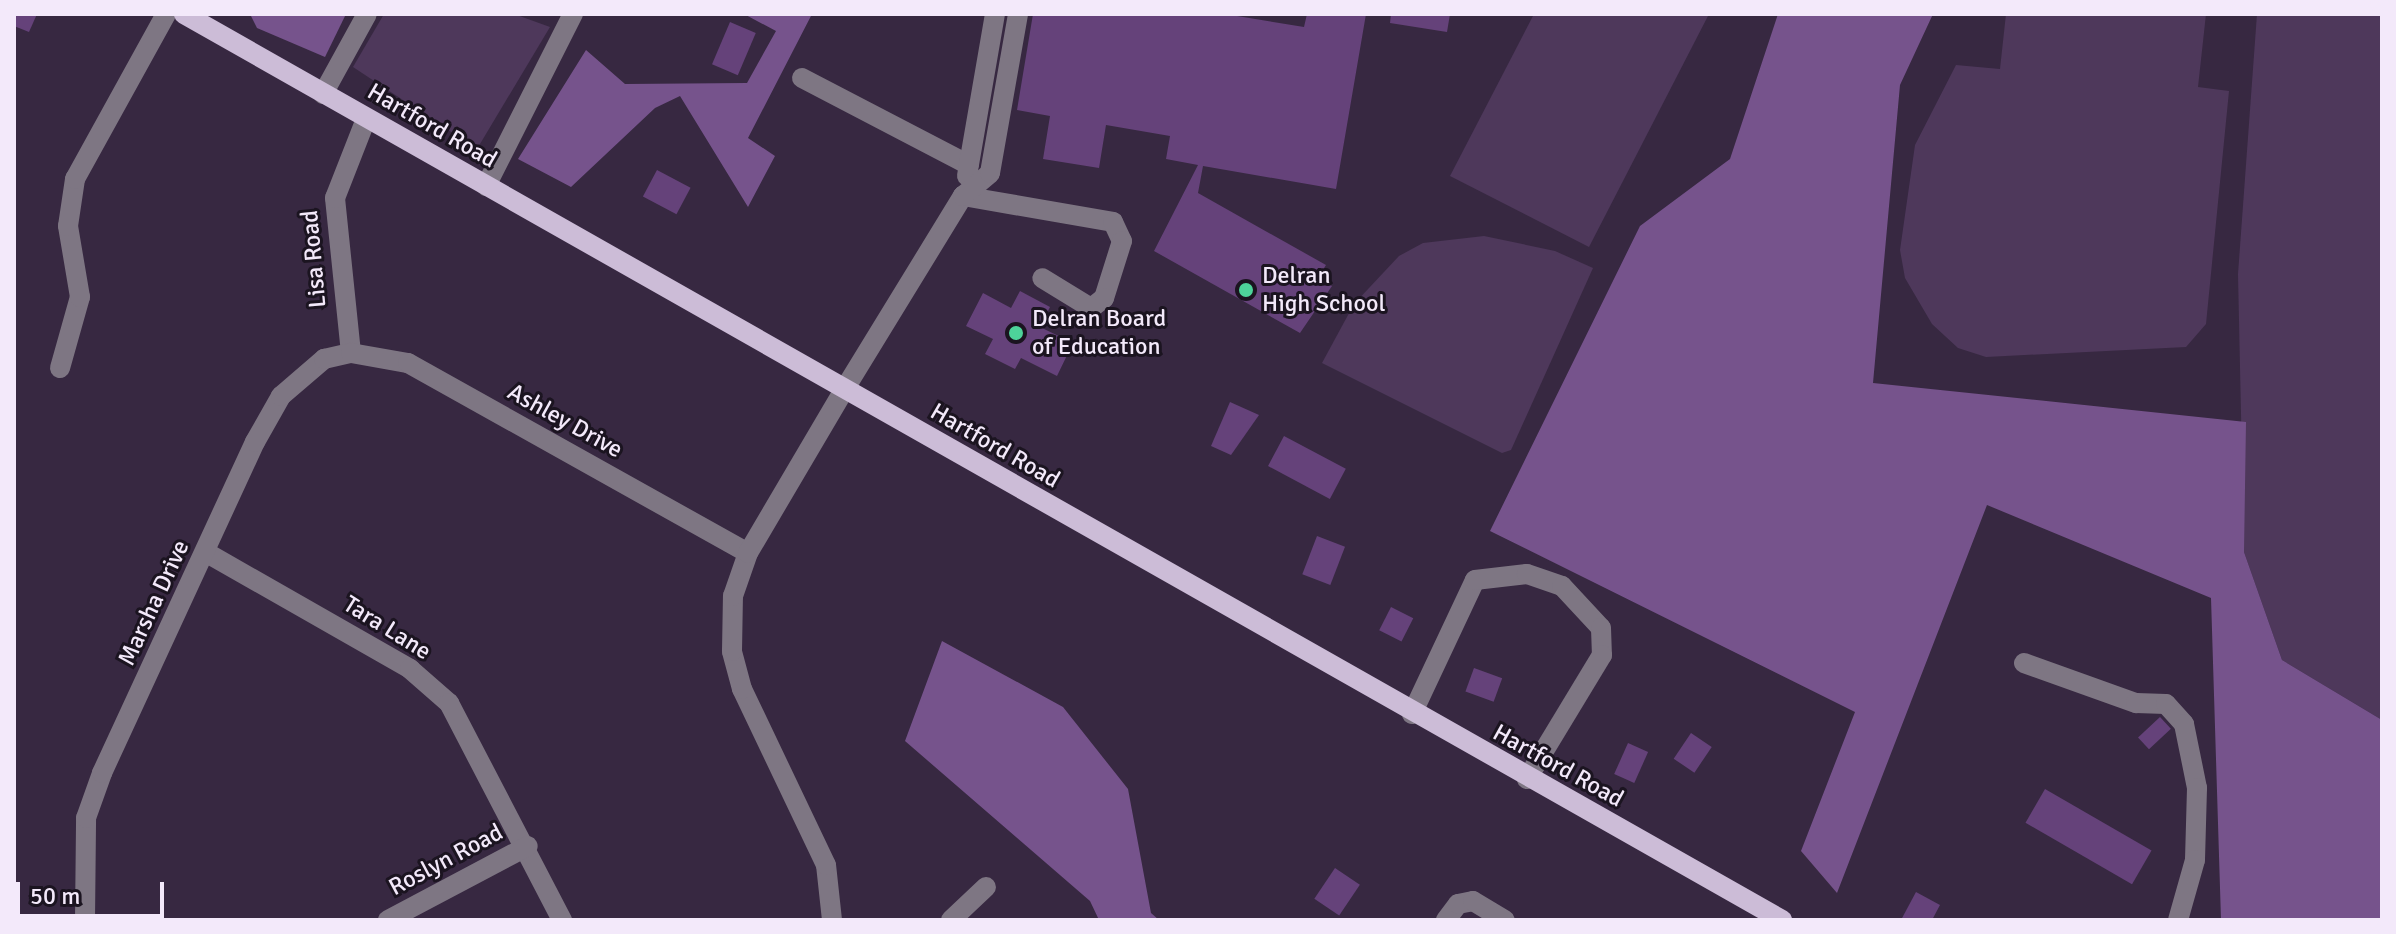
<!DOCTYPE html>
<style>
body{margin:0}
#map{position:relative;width:2396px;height:934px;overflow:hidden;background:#372841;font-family:Signika,sans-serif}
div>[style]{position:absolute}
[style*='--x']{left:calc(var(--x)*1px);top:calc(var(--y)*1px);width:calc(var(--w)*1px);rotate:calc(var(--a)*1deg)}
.green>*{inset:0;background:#4e385b}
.forest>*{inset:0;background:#76538c}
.building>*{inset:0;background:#65427a;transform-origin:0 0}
.minor>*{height:20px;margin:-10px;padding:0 10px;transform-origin:10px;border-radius:10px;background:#7e7683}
.major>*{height:20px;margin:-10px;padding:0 10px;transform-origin:10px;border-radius:10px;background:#ccbcd7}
.dots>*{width:22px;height:22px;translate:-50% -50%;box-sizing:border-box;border:4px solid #1b1420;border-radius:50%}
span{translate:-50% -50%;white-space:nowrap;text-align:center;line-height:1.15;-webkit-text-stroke:6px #1b1420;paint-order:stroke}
.street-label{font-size:24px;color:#f3e9fa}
.poi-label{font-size:24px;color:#f3e9fa}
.left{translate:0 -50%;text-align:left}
.frame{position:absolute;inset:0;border:16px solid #f3e9fa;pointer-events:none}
.scale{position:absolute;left:16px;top:882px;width:148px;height:36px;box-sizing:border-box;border:4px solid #f3e9fa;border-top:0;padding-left:10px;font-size:24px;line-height:28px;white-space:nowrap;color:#f3e9fa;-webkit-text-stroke:6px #1b1420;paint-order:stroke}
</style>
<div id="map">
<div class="green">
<div style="clip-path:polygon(384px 14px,514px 14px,550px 27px,477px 149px,353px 67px)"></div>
<div style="clip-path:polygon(1534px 14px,1709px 14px,1589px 247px,1450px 176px)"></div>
<div style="clip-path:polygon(2006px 14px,2206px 14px,2198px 87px,2229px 91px,2206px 324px,2186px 347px,1986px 357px,1958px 348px,1932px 324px,1905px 278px,1900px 250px,1915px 145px,1956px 65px,2000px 69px)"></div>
<div style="clip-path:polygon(2257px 14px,2382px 14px,2382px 720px,2282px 660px,2244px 552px,2238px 274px)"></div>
<div style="clip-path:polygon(1484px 236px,1555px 251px,1593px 268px,1511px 450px,1502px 453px,1322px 363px,1354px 304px,1399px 256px,1423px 243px)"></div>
</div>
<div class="forest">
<div style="clip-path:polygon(250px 14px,346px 14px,325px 57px,257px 28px)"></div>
<div style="clip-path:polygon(744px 14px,812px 14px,748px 138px,775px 156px,748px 207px,680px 96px,655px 108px,571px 187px,518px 159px,586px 50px,625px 84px,747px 83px,776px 31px)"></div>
<div style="clip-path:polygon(1778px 14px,1933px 14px,1900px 85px,1873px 383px,2246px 422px,2244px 552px,2282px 660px,2382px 720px,2382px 920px,2221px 920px,2211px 598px,1987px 505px,1837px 893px,1801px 851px,1855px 712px,1490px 531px,1640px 226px,1730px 159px)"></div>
<div style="clip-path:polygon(942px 641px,1063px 707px,1128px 789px,1151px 913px,1159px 920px,1099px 920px,1090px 901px,905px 741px)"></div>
</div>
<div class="building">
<div style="clip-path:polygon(14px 14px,37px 14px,29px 32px,14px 26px)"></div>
<div style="clip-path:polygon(1033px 14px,1225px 14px,1304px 27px,1307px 14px,1366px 14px,1336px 189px,1203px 166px,1198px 193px,1326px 265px,1318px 278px,1332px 286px,1300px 333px,1154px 251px,1198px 165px,1166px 159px,1170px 136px,1106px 125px,1099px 168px,1043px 159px,1050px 116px,1017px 110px)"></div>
<div style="clip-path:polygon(1391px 14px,1450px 14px,1447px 32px,1390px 23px)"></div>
<div style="left:730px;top:22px;width:28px;height:46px;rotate:23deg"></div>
<div style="left:657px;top:170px;width:38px;height:30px;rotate:28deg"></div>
<div style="clip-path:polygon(1020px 291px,1050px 307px,1040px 327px,1073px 343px,1057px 376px,1021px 358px,1015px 369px,985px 354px,993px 339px,966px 326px,983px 293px,1011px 308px)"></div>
<div style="clip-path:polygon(1230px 402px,1259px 415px,1231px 455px,1211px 446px)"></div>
<div style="left:1284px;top:436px;width:70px;height:34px;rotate:28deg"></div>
<div style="left:1317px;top:536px;width:30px;height:41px;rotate:21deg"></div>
<div style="left:1391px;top:607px;width:25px;height:26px;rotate:27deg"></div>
<div style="left:1474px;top:668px;width:30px;height:25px;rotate:20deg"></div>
<div style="left:2160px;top:717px;width:16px;height:30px;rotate:47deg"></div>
<div style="left:1691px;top:733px;width:25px;height:31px;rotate:34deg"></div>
<div style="left:1628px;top:743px;width:22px;height:34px;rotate:24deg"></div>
<div style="left:2045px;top:789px;width:123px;height:39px;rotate:30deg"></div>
<div style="left:1335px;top:868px;width:30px;height:37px;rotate:34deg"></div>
<div style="clip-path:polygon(1916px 892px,1940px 905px,1932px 920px,1901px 920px)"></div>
</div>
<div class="minor">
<div style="--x:802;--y:78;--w:188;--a:27.5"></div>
<div style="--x:323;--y:94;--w:91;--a:-61.2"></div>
<div style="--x:967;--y:176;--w:164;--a:-80.2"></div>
<div style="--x:486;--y:186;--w:193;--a:-63.2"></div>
<div style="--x:963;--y:196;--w:152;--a:9.8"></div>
<div style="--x:1113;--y:222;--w:21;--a:65"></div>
<div style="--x:1122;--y:241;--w:60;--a:107.5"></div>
<div style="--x:1104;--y:298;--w:16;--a:142"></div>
<div style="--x:1091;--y:308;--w:57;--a:-148.5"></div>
<div style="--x:351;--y:353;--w:156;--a:-95.9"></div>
<div style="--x:335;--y:198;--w:85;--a:-68.6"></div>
<div style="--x:60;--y:368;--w:74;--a:-74.3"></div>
<div style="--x:80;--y:297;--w:72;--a:-99.6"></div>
<div style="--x:68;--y:226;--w:48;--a:-81.5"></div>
<div style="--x:75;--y:179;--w:188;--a:-61.1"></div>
<div style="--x:207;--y:553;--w:234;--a:29.7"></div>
<div style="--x:410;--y:669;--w:52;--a:41.1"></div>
<div style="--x:449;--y:703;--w:245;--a:62.5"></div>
<div style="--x:2024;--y:663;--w:119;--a:19.7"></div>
<div style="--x:2136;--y:703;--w:30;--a:2"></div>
<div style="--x:2166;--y:704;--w:27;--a:48"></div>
<div style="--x:2184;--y:724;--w:65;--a:78.5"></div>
<div style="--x:2197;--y:788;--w:72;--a:91.6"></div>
<div style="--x:2195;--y:860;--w:62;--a:105.8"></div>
<div style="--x:1412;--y:714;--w:148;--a:-64.8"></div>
<div style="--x:1475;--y:580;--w:52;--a:-6.6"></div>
<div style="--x:1527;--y:574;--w:37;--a:19"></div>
<div style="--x:1562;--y:586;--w:57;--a:47.1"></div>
<div style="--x:1601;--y:628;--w:27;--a:88"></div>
<div style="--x:1602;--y:655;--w:145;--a:121.2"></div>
<div style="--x:85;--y:920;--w:102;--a:-89.4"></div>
<div style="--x:86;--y:818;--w:48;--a:-70.4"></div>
<div style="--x:102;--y:773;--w:365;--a:-65.2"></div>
<div style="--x:255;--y:442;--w:53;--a:-60.5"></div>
<div style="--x:281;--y:396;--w:57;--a:-40.7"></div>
<div style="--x:324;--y:359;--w:28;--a:-13"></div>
<div style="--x:351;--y:353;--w:58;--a:10"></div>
<div style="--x:408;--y:363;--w:389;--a:29.2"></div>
<div style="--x:388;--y:920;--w:158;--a:-27.9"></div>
<div style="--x:832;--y:920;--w:55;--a:-96.2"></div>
<div style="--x:826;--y:865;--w:195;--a:-115.5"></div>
<div style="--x:742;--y:689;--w:39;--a:-105"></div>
<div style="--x:732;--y:651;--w:55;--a:-89"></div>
<div style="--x:733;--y:596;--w:46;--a:-70.8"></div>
<div style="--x:748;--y:553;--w:189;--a:-59.5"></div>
<div style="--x:844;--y:390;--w:228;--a:-58.5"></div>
<div style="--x:963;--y:196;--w:35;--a:-40"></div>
<div style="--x:990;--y:173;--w:161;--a:-80"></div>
<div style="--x:951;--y:920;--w:48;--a:-43.3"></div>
<div style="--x:1446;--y:920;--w:20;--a:-53"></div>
<div style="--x:1458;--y:904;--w:15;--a:-11"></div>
<div style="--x:1473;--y:901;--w:37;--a:31"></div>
</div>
<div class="major">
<div style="--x:184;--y:14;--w:1837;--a:29.55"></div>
</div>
<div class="dots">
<div style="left:1246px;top:290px;background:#4dd39a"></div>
<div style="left:1016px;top:333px;background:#4dd39a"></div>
</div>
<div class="street-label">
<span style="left:432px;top:126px;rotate:30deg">Hartford Road</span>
<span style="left:314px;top:259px;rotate:-95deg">Lisa Road</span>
<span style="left:565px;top:421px;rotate:29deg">Ashley Drive</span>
<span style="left:995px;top:446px;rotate:30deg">Hartford Road</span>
<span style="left:154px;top:603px;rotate:-65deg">Marsha Drive</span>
<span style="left:387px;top:628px;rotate:32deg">Tara Lane</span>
<span style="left:1558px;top:766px;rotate:29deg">Hartford Road</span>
<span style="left:446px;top:860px;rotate:-28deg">Roslyn Road</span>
</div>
<div class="poi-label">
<span class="left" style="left:1262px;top:290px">Delran<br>High School</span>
<span class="left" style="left:1032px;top:333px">Delran Board<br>of Education</span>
</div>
<div class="frame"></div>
<div class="scale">50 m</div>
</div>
